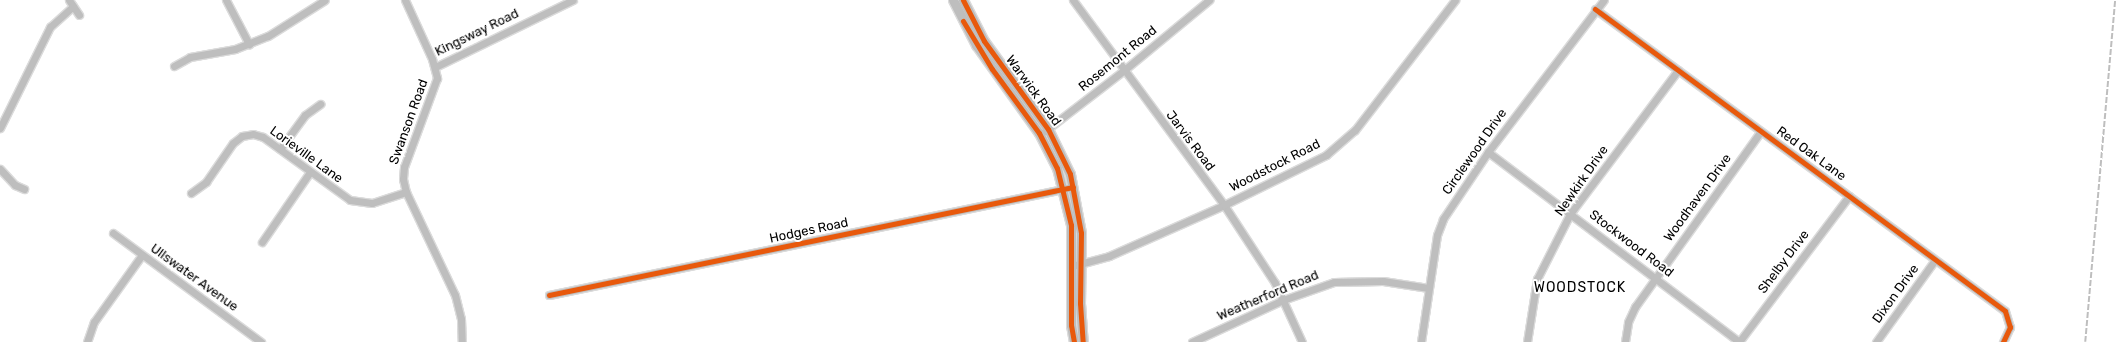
<!DOCTYPE html>
<style>
body{margin:0}
#map{position:relative;width:2116px;height:342px;overflow:hidden;background:#fff;font-family:Rubik,sans-serif}
div>[style]{position:absolute}
[style*='--x']{left:calc(var(--x)*1px);top:calc(var(--y)*1px);width:calc(var(--w)*1px);rotate:calc(var(--a)*1deg)}
.roads{filter:drop-shadow(1px 0 #dbdbdb) drop-shadow(-1px 0 #dbdbdb) drop-shadow(0 1px #dbdbdb) drop-shadow(0 -1px #dbdbdb)}
.minor>*{height:7px;margin:-3.5px;padding:0 3.5px;transform-origin:3.5px;border-radius:3.5px;background:#bebebe}
.major>*{height:9px;margin:-4.5px;padding:0 4.5px;transform-origin:4.5px;border-radius:4.5px;background:#bebebe}
.rail>*{height:1.5px;margin-top:-0.75px;transform-origin:0;background:repeating-linear-gradient(90deg,#bebebe 0 6px,transparent 0 8px)}
.cycleway>*{height:5px;margin:-2.5px;padding:0 2.5px;transform-origin:2.5px;border-radius:2.5px;background:#e8590c}
span{translate:-50% -50%;white-space:nowrap;text-align:center;line-height:1.15;-webkit-text-stroke:4px #fff;paint-order:stroke}
.street-label{font-size:13px;color:#000}
.neighbourhood-label{font-size:14px;color:#000;letter-spacing:1px}
</style>
<div id="map">
<div class="roads">
<div class="minor">
<div style="--x:69;--y:0;--w:18;--a:56"></div>
<div style="--x:226;--y:0;--w:50;--a:62.4"></div>
<div style="--x:405;--y:0;--w:65;--a:65.4"></div>
<div style="--x:432;--y:59;--w:20;--a:75"></div>
<div style="--x:437;--y:78;--w:95;--a:110.3"></div>
<div style="--x:404;--y:167;--w:12;--a:95"></div>
<div style="--x:403;--y:179;--w:13;--a:77"></div>
<div style="--x:406;--y:192;--w:114;--a:64.6"></div>
<div style="--x:455;--y:295;--w:25;--a:76"></div>
<div style="--x:461;--y:319;--w:23;--a:88"></div>
<div style="--x:1073;--y:0;--w:255;--a:53.6"></div>
<div style="--x:1224;--y:205;--w:93;--a:56.8"></div>
<div style="--x:1275;--y:283;--w:65;--a:65.4"></div>
<div style="--x:1595;--y:9;--w:509;--a:36.37"></div>
<div style="--x:2005;--y:311;--w:17;--a:73"></div>
<div style="--x:2010;--y:327;--w:17;--a:115"></div>
<div style="--x:174;--y:66;--w:18;--a:-29"></div>
<div style="--x:190;--y:57;--w:46;--a:-10.1"></div>
<div style="--x:235;--y:49;--w:35;--a:-22"></div>
<div style="--x:268;--y:36;--w:67;--a:-32.3"></div>
<div style="--x:435;--y:67;--w:153;--a:-25.9"></div>
<div style="--x:0;--y:128;--w:113;--a:-63.7"></div>
<div style="--x:50;--y:27;--w:31;--a:-42"></div>
<div style="--x:1045;--y:131;--w:98;--a:-37.6"></div>
<div style="--x:1123;--y:71;--w:112;--a:-39.5"></div>
<div style="--x:280;--y:149;--w:42;--a:-53.7"></div>
<div style="--x:305;--y:115;--w:19;--a:-36"></div>
<div style="--x:1488;--y:152;--w:315;--a:37.1"></div>
<div style="--x:0;--y:169;--w:22;--a:47"></div>
<div style="--x:15;--y:185;--w:10;--a:24"></div>
<div style="--x:191;--y:193;--w:19;--a:-36"></div>
<div style="--x:206;--y:182;--w:47;--a:-55.3"></div>
<div style="--x:233;--y:143;--w:11;--a:-38"></div>
<div style="--x:242;--y:136;--w:11;--a:-10"></div>
<div style="--x:253;--y:134;--w:10;--a:17"></div>
<div style="--x:263;--y:137;--w:107;--a:35.9"></div>
<div style="--x:350;--y:200;--w:22;--a:8"></div>
<div style="--x:372;--y:203;--w:36;--a:-18"></div>
<div style="--x:113;--y:233;--w:184;--a:36.4"></div>
<div style="--x:262;--y:242;--w:85;--a:-55.6"></div>
<div style="--x:1076;--y:265;--w:34;--a:-15"></div>
<div style="--x:1109;--y:256;--w:126;--a:-23.9"></div>
<div style="--x:1224;--y:205;--w:114;--a:-26.1"></div>
<div style="--x:1326;--y:155;--w:38;--a:-41"></div>
<div style="--x:1355;--y:130;--w:164;--a:-52.4"></div>
<div style="--x:549;--y:295;--w:535;--a:-11.65"></div>
<div style="--x:87;--y:342;--w:21;--a:-71"></div>
<div style="--x:94;--y:322;--w:82;--a:-54.4"></div>
<div style="--x:1192;--y:342;--w:100;--a:-24.8"></div>
<div style="--x:1283;--y:300;--w:54;--a:-19.4"></div>
<div style="--x:1334;--y:282;--w:49;--a:-1.2"></div>
<div style="--x:1383;--y:281;--w:46;--a:8.8"></div>
<div style="--x:1421;--y:342;--w:108;--a:-81.5"></div>
<div style="--x:1437;--y:235;--w:17;--a:-69"></div>
<div style="--x:1443;--y:219;--w:81;--a:-56.1"></div>
<div style="--x:1488;--y:152;--w:191;--a:-52.7"></div>
<div style="--x:1527;--y:342;--w:64;--a:-81"></div>
<div style="--x:1537;--y:279;--w:73;--a:-63.1"></div>
<div style="--x:1570;--y:214;--w:180;--a:-53.1"></div>
<div style="--x:1625;--y:342;--w:20;--a:-81"></div>
<div style="--x:1628;--y:322;--w:17;--a:-65"></div>
<div style="--x:1635;--y:307;--w:216;--a:-54.4"></div>
<div style="--x:1739;--y:342;--w:183;--a:-53"></div>
<div style="--x:1876;--y:342;--w:101;--a:-54.3"></div>
</div>
<div class="major">
<div style="--x:953;--y:0;--w:51;--a:62.9"></div>
<div style="--x:976;--y:45;--w:108;--a:54.4"></div>
<div style="--x:1039;--y:133;--w:39;--a:63"></div>
<div style="--x:1057;--y:168;--w:59;--a:76.2"></div>
<div style="--x:1071;--y:225;--w:100;--a:90"></div>
<div style="--x:1071;--y:325;--w:17;--a:80"></div>
<div style="--x:963;--y:0;--w:46;--a:62.9"></div>
<div style="--x:984;--y:41;--w:109;--a:54"></div>
<div style="--x:1048;--y:129;--w:50;--a:63.9"></div>
<div style="--x:1070;--y:174;--w:60;--a:79.4"></div>
<div style="--x:1081;--y:233;--w:70;--a:90.8"></div>
<div style="--x:1080;--y:303;--w:39;--a:86"></div>
</div>
</div>
<div class="rail">
<div style="--x:2085;--y:342;--w:343;--a:-85"></div>
</div>
<div class="cycleway">
<div style="--x:963;--y:0;--w:46;--a:62.9"></div>
<div style="--x:984;--y:41;--w:109;--a:54"></div>
<div style="--x:1048;--y:129;--w:50;--a:63.9"></div>
<div style="--x:1070;--y:174;--w:60;--a:79.4"></div>
<div style="--x:1081;--y:233;--w:70;--a:90.8"></div>
<div style="--x:1080;--y:303;--w:39;--a:86"></div>
<div style="--x:1595;--y:9;--w:509;--a:36.37"></div>
<div style="--x:2005;--y:311;--w:17;--a:73"></div>
<div style="--x:2010;--y:327;--w:17;--a:115"></div>
<div style="--x:963;--y:21;--w:56;--a:58.9"></div>
<div style="--x:992;--y:69;--w:79;--a:53.7"></div>
<div style="--x:1039;--y:133;--w:39;--a:63"></div>
<div style="--x:1057;--y:168;--w:59;--a:76.2"></div>
<div style="--x:1071;--y:225;--w:100;--a:90"></div>
<div style="--x:1071;--y:325;--w:17;--a:80"></div>
<div style="--x:549;--y:295;--w:535;--a:-11.65"></div>
</div>
<div class="street-label">
<span style="left:477px;top:33px;rotate:-26deg">Kingsway Road</span>
<span style="left:1118px;top:59px;rotate:-39deg">Rosemont Road</span>
<span style="left:1033px;top:91px;rotate:54deg">Warwick Road</span>
<span style="left:409px;top:122px;rotate:-70deg">Swanson Road</span>
<span style="left:1190px;top:141px;rotate:53deg">Jarvis Road</span>
<span style="left:1475px;top:152px;rotate:-55deg">Circlewood Drive</span>
<span style="left:1811px;top:154px;rotate:36deg">Red Oak Lane</span>
<span style="left:306px;top:155px;rotate:36deg">Lorieville Lane</span>
<span style="left:1275px;top:166px;rotate:-27deg">Woodstock Road</span>
<span style="left:1582px;top:181px;rotate:-55deg">Newkirk Drive</span>
<span style="left:1698px;top:198px;rotate:-54deg">Woodhaven Drive</span>
<span style="left:809px;top:231px;rotate:-12deg">Hodges Road</span>
<span style="left:1631px;top:244px;rotate:37deg">Stockwood Road</span>
<span style="left:1784px;top:262px;rotate:-53deg">Shelby Drive</span>
<span style="left:194px;top:278px;rotate:36deg">Ullswater Avenue</span>
<span style="left:1896px;top:294px;rotate:-54deg">Dixon Drive</span>
<span style="left:1268px;top:296px;rotate:-23deg">Weatherford Road</span>
</div>
<div class="neighbourhood-label">
<span style="left:1580px;top:288px">WOODSTOCK</span>
</div>
</div>
